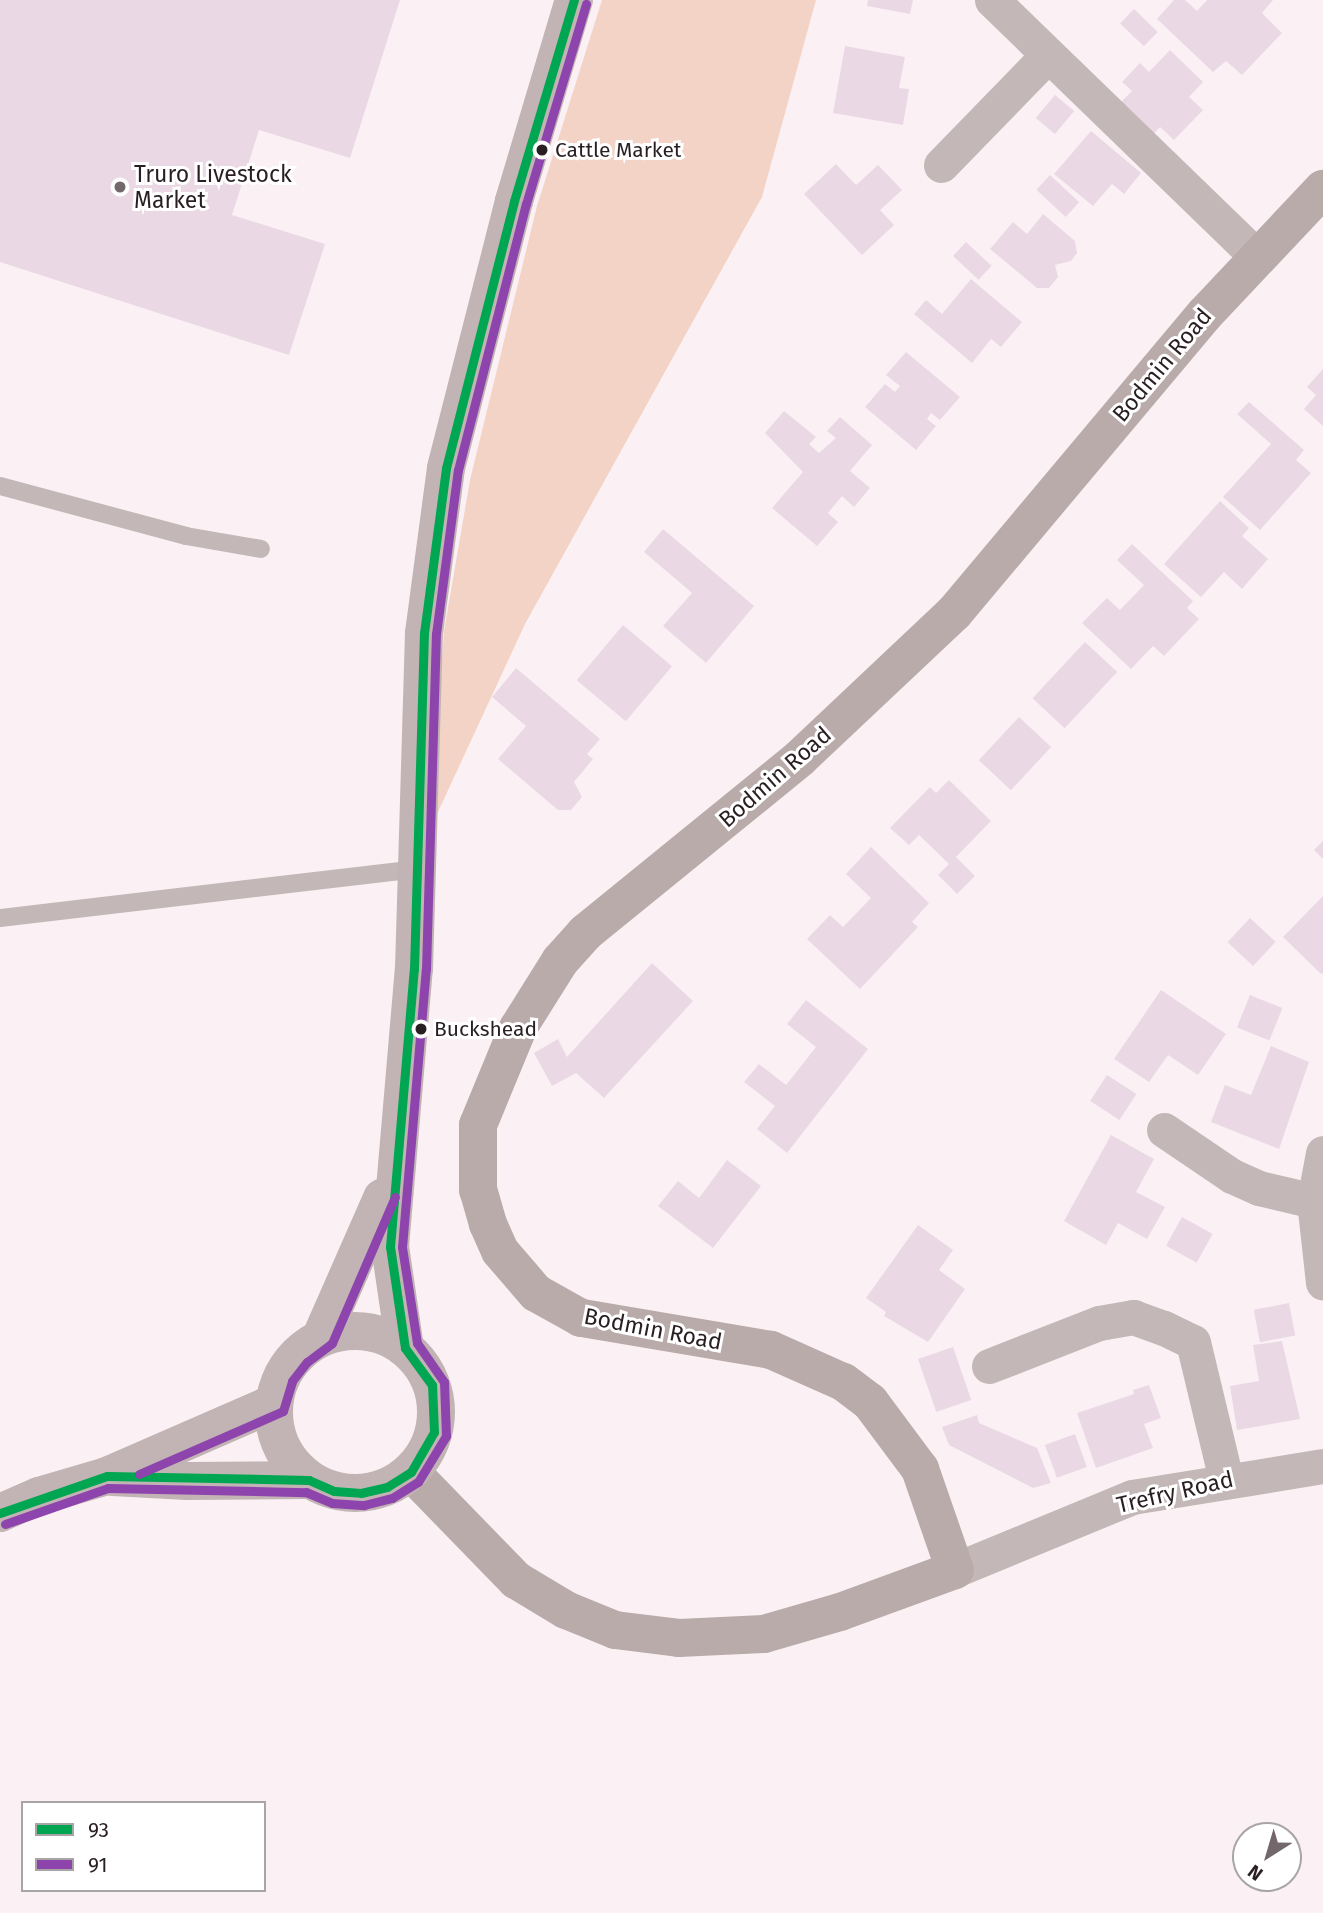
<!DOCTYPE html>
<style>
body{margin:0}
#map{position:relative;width:1323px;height:1913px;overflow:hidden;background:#fbf1f4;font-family:"Fira Sans",sans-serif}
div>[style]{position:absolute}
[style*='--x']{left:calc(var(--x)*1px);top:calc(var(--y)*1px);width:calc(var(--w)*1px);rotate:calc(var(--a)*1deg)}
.green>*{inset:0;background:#f3d3c6}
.building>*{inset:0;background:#ead9e4;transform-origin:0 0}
.lane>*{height:18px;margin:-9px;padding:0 9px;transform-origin:9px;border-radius:9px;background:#c4b7b7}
.street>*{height:35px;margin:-17.5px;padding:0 17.5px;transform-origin:17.5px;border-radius:17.5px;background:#c4b7b7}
.secondary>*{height:38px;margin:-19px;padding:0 19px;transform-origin:19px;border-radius:19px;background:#baabab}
.highway>*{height:38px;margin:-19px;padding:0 19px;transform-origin:19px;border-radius:19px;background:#c2b4b4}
.highway>.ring{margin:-19px;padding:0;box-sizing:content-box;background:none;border:38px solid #c2b4b4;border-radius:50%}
.bus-1>*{height:9px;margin:-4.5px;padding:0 4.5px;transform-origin:4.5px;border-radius:4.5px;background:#00a651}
.bus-2>*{height:9px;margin:-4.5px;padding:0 4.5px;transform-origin:4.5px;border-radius:4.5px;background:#8e44ad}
.dots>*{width:19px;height:19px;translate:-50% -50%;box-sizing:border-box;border:4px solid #fff;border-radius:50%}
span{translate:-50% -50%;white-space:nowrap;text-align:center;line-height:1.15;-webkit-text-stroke:6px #fff;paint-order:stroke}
.bus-label{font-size:21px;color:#291f22}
.left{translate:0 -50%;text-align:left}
.poi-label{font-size:23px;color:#291f22}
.street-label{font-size:23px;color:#291f22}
.legend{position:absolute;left:21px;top:1801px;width:245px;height:91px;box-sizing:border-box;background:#fff;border:2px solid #a9a5a7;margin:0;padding:9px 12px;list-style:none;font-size:21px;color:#291f22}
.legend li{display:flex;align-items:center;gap:14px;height:35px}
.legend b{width:35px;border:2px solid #a9a5a7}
.north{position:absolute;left:1232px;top:1822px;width:70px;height:70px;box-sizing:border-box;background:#fff;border:2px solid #a9a5a7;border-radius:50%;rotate:217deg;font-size:19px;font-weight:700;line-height:28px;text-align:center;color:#291f22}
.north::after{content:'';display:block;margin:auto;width:24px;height:32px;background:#72686c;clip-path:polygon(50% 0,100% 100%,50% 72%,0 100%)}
</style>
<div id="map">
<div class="green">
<div style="clip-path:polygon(602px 0,816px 0,762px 197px,525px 624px,431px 827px,444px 631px,470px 480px,537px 206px)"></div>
</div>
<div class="building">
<div style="clip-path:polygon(0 0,400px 0,350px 158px,259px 130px,232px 215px,325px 244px,289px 355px,0 262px)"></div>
<div style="clip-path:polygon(868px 0,913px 0,910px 14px,867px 6px)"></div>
<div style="clip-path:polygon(1174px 0,1185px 0,1197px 11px,1207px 0,1273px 0,1262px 13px,1282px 33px,1242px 75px,1226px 61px,1213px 72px,1157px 19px)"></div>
<div style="left:1134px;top:9px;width:33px;height:20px;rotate:44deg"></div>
<div style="clip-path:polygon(845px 46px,905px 57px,899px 88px,909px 89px,903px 125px,833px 113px)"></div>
<div style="clip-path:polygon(1170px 50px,1203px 82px,1189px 97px,1203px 110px,1174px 140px,1160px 127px,1150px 138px,1116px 107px,1132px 91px,1122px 82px,1140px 63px,1149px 72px)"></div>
<div style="left:1055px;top:95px;width:25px;height:30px;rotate:40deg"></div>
<div style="clip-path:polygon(1091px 131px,1141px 173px,1124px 194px,1112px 184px,1093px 206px,1054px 174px)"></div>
<div style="clip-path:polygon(836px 164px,856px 185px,878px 165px,902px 190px,880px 210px,894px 225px,862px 255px,804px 194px)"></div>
<div style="left:1050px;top:175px;width:40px;height:20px;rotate:43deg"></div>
<div style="clip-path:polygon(1043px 214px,1075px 241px,1077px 253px,1071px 261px,1055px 265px,1058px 277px,1049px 288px,1037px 288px,990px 249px,1013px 222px,1027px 234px)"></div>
<div style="left:966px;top:242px;width:35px;height:19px;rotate:43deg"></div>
<div style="clip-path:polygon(971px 279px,1022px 322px,1001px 347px,991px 339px,972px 363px,914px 314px,926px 300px,942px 314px)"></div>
<div style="clip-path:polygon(906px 352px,960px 397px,940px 420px,931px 413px,927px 419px,936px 426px,916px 450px,865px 407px,885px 384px,895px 392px,900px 386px,886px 375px)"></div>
<div style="clip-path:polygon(1323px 369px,1323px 426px,1304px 409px,1316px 395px,1307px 387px)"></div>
<div style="clip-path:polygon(1249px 402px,1304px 450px,1296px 460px,1311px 473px,1260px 530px,1223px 497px,1271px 444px,1237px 414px)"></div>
<div style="clip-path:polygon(784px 411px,816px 437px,809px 444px,819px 453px,836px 438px,827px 431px,840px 417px,872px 445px,850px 471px,870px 488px,854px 507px,842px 496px,828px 513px,838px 522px,817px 546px,772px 508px,803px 472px,765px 433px)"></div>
<div style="clip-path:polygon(1220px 501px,1249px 528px,1242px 536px,1268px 559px,1242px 589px,1224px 572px,1201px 597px,1164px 564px)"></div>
<div style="clip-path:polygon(663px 529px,754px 606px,706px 663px,663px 626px,692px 593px,644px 552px)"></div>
<div style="clip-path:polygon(1132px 544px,1193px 601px,1187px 608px,1199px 619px,1164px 656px,1153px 646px,1131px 669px,1082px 623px,1107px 598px,1120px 610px,1144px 585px,1117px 560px)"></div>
<div style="left:623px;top:625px;width:64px;height:72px;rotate:40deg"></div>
<div style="left:1085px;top:642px;width:44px;height:77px;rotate:43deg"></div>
<div style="clip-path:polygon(516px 668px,600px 739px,587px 754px,593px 759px,574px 782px,582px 797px,571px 810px,558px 810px,498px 759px,526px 726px,492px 697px)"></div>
<div style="left:1019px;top:717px;width:44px;height:59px;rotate:43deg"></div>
<div style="clip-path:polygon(949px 780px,991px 821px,956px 857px,975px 876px,957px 894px,938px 875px,949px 864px,919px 835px,909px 845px,890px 828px,930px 787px,936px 793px)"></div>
<div style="clip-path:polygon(1323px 841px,1323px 859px,1314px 850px)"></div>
<div style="clip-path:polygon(871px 847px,929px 903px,912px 922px,918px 927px,860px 989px,807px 939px,830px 915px,843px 927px,871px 898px,846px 874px)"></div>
<div style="clip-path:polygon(1323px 896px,1323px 973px,1321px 974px,1283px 937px)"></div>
<div style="left:1250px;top:918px;width:35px;height:33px;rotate:43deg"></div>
<div style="clip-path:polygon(652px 963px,693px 1001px,604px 1098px,576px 1073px,552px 1086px,534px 1053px,558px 1039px,567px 1057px)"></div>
<div style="clip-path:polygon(1161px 990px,1226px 1034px,1198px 1075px,1168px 1055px,1149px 1082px,1114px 1059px)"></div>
<div style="left:1250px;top:995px;width:35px;height:35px;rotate:22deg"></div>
<div style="clip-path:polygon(806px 1000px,868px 1049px,787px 1153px,757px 1129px,775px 1106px,744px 1082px,759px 1064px,786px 1085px,816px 1047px,787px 1024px)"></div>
<div style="clip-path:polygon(1271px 1046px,1309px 1062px,1279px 1149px,1211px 1122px,1225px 1085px,1251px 1095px)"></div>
<div style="left:1107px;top:1075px;width:35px;height:31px;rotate:33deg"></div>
<div style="clip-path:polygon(1111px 1135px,1154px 1159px,1136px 1192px,1165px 1207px,1147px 1239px,1118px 1223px,1106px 1245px,1064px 1221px)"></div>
<div style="clip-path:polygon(727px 1160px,761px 1186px,713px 1248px,658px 1206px,678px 1181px,699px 1198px)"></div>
<div style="left:1182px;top:1217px;width:35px;height:33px;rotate:29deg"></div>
<div style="clip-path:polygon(918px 1225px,953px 1250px,939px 1270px,965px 1289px,928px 1342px,884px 1316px,886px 1312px,866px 1298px)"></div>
<div style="left:1289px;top:1303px;width:33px;height:36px;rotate:79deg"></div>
<div style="clip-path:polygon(1282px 1341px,1300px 1419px,1237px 1430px,1230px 1386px,1259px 1381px,1253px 1345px)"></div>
<div style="left:953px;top:1347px;width:56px;height:37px;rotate:71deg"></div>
<div style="clip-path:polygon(1149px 1385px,1161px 1418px,1144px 1424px,1153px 1448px,1096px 1468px,1077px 1413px,1134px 1394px,1133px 1390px)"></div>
<div style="clip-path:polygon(977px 1415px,979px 1423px,1037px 1448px,1051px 1483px,1033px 1488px,949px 1445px,942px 1427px)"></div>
<div style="left:1075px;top:1434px;width:35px;height:32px;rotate:70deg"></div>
</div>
<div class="lane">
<div style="--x:0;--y:486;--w:193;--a:15"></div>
<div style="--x:186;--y:536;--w:76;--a:9.8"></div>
<div style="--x:0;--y:918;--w:418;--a:-6.7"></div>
</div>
<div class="street">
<div style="--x:992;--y:0;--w:371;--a:44.1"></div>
<div style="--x:941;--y:165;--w:153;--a:-45.8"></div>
<div style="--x:1164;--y:1130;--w:82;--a:34.1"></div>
<div style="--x:1232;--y:1176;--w:30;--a:24"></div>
<div style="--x:1259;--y:1188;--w:57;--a:13.3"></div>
<div style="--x:1323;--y:1153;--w:49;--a:100.6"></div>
<div style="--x:1314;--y:1201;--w:82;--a:83.7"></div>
<div style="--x:989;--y:1366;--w:118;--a:-21.4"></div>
<div style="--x:1099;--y:1323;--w:35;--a:-10"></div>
<div style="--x:1133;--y:1317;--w:33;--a:20"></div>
<div style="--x:1164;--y:1328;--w:32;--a:26"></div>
<div style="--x:1193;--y:1342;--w:141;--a:76.5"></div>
<div style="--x:955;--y:1570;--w:191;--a:-22.4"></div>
<div style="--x:1132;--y:1497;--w:193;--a:-9.2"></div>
</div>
<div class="secondary">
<div style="--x:411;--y:1472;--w:151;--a:45.8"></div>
<div style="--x:516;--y:1580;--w:58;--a:31"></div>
<div style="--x:566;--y:1610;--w:53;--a:22.2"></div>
<div style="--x:615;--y:1630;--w:64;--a:7.1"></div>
<div style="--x:679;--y:1638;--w:85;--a:-2.7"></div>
<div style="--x:764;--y:1634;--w:79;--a:-16.1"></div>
<div style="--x:840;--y:1612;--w:122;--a:-20.1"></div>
<div style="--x:955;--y:1570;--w:107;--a:-109.1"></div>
<div style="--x:920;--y:1469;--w:84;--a:-126.7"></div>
<div style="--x:870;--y:1402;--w:34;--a:-143"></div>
<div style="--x:843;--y:1382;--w:79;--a:-156"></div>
<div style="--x:771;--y:1350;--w:193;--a:-170.4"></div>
<div style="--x:581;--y:1318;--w:51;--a:-150.9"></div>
<div style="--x:536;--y:1293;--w:55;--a:-130.6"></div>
<div style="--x:500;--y:1251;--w:30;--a:-114"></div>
<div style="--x:488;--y:1224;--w:35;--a:-106"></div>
<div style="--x:478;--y:1190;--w:65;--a:-90"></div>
<div style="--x:478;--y:1125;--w:105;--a:-67.6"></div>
<div style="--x:518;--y:1028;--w:79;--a:-57.9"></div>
<div style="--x:560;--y:961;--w:38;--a:-48"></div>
<div style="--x:585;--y:933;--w:277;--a:-39.1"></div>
<div style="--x:800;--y:758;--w:212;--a:-43.3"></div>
<div style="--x:954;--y:613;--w:390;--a:-50"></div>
<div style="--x:1205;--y:314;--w:172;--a:-46.7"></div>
</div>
<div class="highway">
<div class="ring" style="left:274px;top:1331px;width:124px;height:124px"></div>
<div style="--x:321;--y:1337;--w:152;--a:-66.3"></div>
<div style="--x:405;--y:1348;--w:102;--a:-98.4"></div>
<div style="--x:390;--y:1247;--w:279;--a:-85.1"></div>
<div style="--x:414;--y:969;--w:336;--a:-88.3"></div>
<div style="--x:424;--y:633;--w:166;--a:-82.4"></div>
<div style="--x:446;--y:468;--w:276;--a:-75.7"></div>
<div style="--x:514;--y:201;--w:210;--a:-73.4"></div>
<div style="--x:113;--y:1477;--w:74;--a:3.1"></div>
<div style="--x:187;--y:1481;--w:122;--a:-0.5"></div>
<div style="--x:0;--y:1513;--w:43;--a:-23.6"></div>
<div style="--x:39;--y:1496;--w:71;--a:-16.4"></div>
<div style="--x:107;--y:1476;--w:182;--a:-23.6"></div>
</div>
<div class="bus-1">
<div style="--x:405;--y:1348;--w:102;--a:-98.4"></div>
<div style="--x:390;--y:1247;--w:279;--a:-85.1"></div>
<div style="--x:414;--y:969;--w:336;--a:-88.3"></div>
<div style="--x:424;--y:633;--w:166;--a:-82.4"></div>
<div style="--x:446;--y:468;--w:276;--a:-75.7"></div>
<div style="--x:514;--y:201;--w:210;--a:-73.4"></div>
<div style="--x:0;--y:1513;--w:113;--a:-19.1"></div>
<div style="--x:107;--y:1476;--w:202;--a:1.1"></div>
<div style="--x:309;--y:1480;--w:27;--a:24"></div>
<div style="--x:334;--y:1491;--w:27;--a:4"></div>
<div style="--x:361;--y:1493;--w:27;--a:-13"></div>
<div style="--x:387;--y:1487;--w:28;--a:-32"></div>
<div style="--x:411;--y:1472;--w:46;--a:-60.1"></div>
<div style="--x:434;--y:1432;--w:47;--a:-92.4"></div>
<div style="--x:432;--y:1385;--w:46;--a:-126.1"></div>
</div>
<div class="bus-2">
<div style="--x:139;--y:1474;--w:157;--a:-23.6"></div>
<div style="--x:283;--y:1411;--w:31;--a:-73"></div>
<div style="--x:292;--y:1381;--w:24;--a:-52"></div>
<div style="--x:307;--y:1362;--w:31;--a:-37"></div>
<div style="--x:332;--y:1343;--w:159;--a:-66.7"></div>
<div style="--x:5;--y:1524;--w:109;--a:-19.3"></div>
<div style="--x:108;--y:1488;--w:198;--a:1.2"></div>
<div style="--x:306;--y:1492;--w:28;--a:23"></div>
<div style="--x:332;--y:1503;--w:32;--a:4"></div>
<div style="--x:364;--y:1505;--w:29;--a:-14"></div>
<div style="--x:392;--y:1498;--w:31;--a:-32"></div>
<div style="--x:418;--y:1482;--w:54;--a:-58.7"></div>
<div style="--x:446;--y:1436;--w:54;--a:-92.1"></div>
<div style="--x:444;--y:1382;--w:47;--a:-124.7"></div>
<div style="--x:417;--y:1343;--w:97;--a:-98.9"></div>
<div style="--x:402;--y:1247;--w:279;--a:-85.1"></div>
<div style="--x:426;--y:969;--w:335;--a:-88.3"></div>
<div style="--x:436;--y:634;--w:165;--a:-82.4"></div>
<div style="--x:458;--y:470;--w:275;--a:-75.7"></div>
<div style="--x:526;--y:204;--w:209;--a:-73.3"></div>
</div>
<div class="dots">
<div style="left:542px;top:150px;background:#291f22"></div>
<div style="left:120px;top:187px;background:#72686c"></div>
<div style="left:421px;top:1029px;background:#291f22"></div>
</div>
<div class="bus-label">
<span class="left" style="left:555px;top:150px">Cattle Market</span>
<span class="left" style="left:434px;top:1029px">Buckshead</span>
</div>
<div class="poi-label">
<span class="left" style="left:134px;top:187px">Truro Livestock<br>Market</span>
</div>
<div class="street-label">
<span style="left:1162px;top:365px;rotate:-50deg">Bodmin Road</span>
<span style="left:775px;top:777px;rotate:-41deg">Bodmin Road</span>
<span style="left:653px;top:1329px;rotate:11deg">Bodmin Road</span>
<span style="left:1175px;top:1492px;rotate:-13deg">Trefry Road</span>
</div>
<ul class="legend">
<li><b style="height:9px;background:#00a651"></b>93</li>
<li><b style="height:9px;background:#8e44ad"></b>91</li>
</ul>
<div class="north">N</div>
</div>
